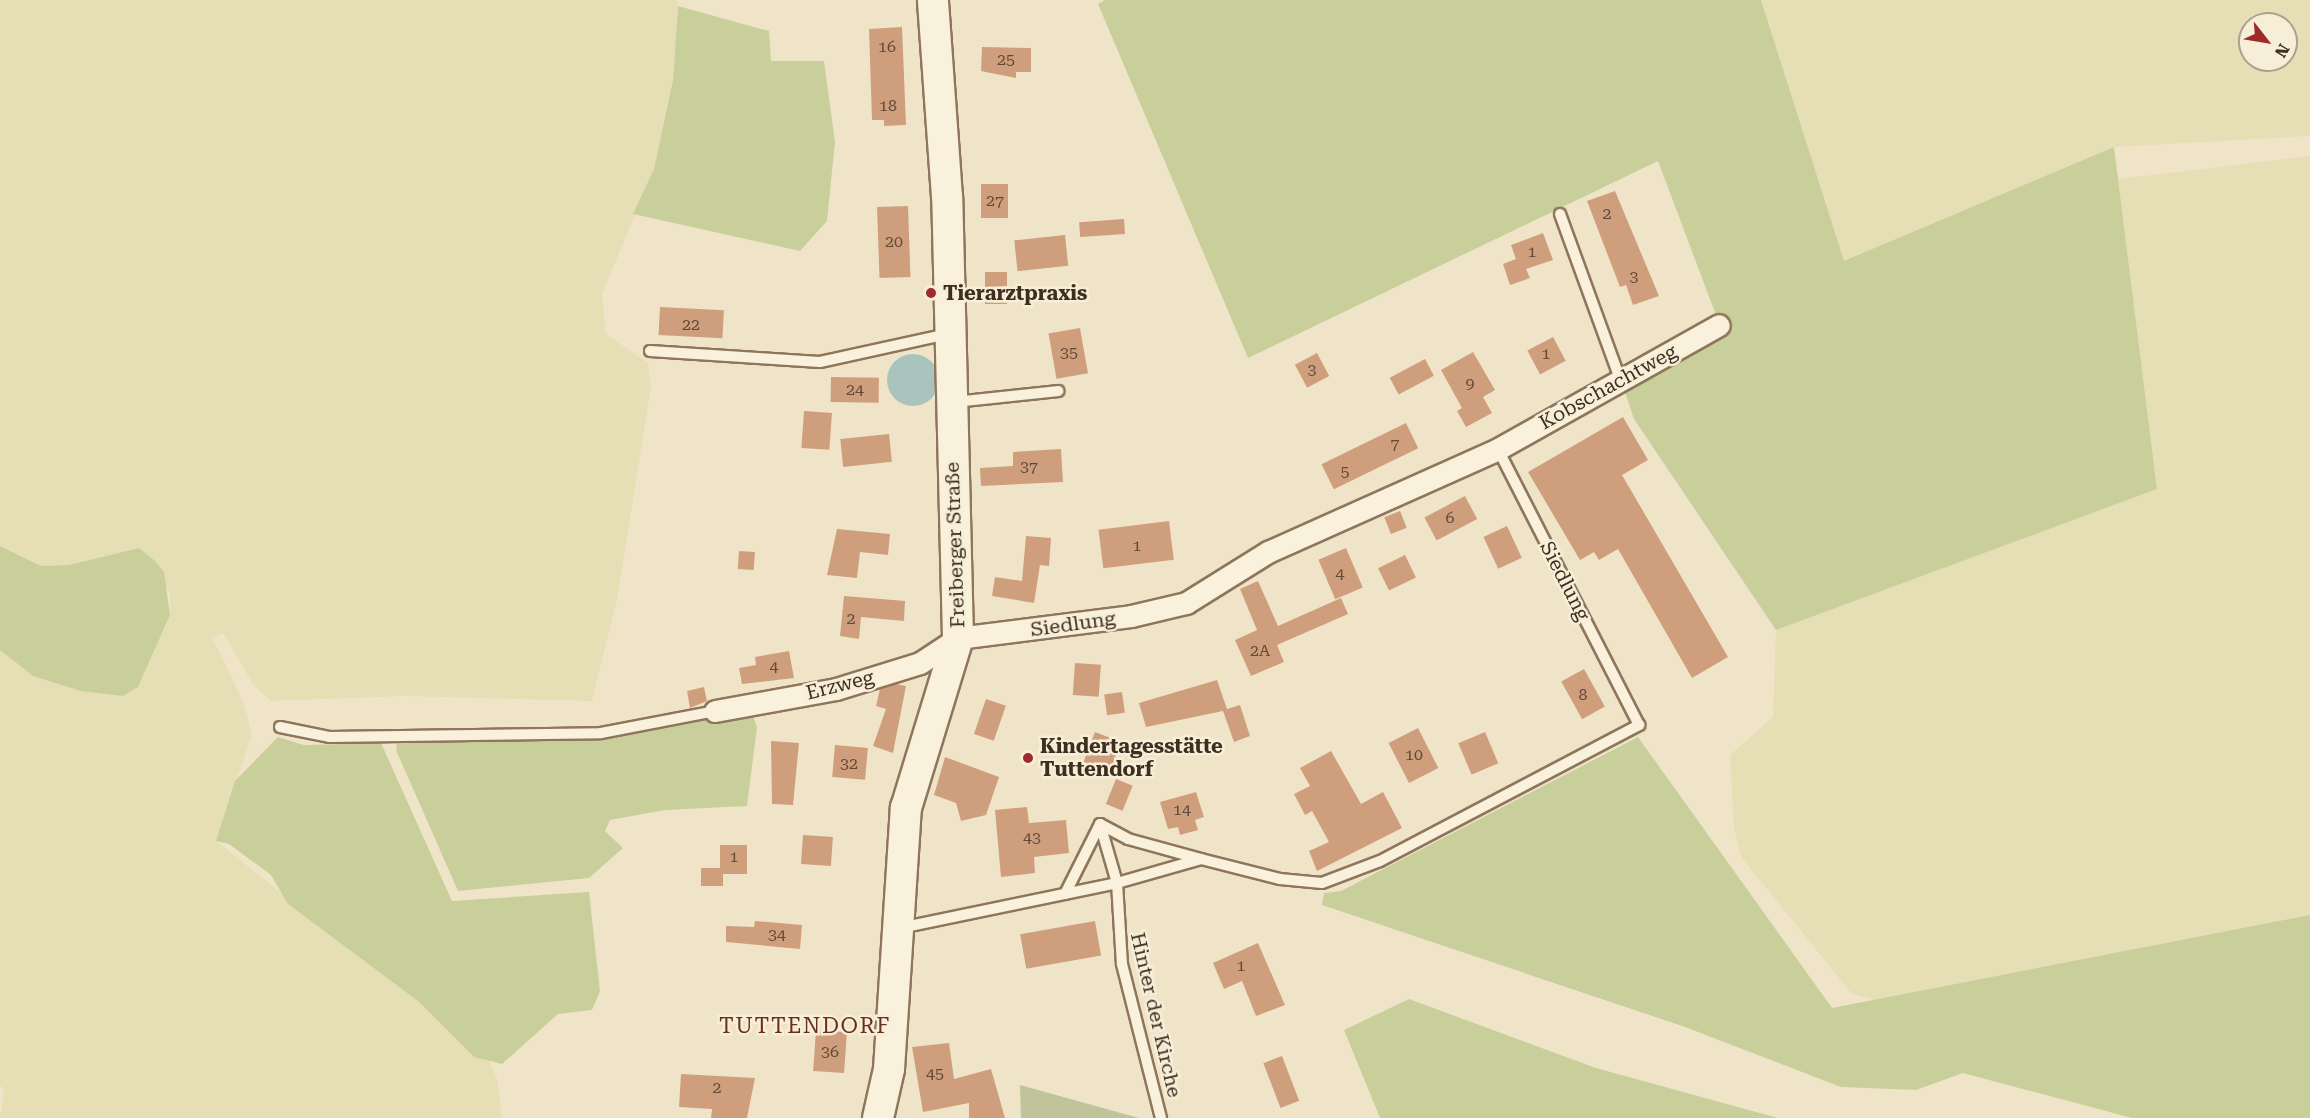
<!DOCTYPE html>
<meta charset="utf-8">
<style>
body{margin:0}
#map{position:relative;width:2310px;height:1118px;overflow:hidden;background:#f0e4c8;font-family:"Roboto Serif",serif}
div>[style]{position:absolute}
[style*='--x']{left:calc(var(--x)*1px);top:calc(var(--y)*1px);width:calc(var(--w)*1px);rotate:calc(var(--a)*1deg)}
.farmland>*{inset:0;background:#e6deb5}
.green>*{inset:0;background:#c9cf9b}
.cemetery>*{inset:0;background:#bfc49a}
.water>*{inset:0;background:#a9c4bc}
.round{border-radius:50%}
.building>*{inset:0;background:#cf9f7d;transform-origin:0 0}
.roads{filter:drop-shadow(2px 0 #8d765c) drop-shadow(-2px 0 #8d765c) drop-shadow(0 2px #8d765c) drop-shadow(0 -2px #8d765c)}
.lane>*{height:10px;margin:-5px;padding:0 5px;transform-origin:5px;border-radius:5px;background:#faf1dc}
.street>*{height:21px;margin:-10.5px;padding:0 10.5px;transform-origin:10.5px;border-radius:10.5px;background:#faf1dc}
.secondary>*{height:30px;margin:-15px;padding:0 15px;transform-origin:15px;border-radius:15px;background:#faf1dc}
.dots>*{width:16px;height:16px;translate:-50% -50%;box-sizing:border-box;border:3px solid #f7eed8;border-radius:50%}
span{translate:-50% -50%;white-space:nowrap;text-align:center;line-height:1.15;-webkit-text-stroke:5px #f7eed8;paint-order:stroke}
.number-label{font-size:16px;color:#624a37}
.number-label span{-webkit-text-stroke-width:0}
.poi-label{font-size:20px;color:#3d2e20;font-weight:700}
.left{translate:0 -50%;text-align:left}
.street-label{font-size:20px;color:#3d2e20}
.quarter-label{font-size:22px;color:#6b2e1e;letter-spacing:1.5px}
.north{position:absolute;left:2238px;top:12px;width:60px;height:60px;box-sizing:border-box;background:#f7eed8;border:2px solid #ada18e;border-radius:50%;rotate:121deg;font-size:16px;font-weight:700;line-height:24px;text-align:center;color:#3d2e20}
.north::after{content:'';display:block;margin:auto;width:21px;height:27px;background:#9e2a2b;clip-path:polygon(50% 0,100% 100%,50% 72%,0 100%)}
</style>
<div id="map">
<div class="farmland">
<div style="clip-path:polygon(0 0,678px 0,673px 80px,654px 169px,602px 294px,606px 334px,648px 363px,651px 387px,617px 600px,592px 701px,405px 696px,271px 701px,254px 686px,223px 633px,213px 639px,243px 701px,252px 735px,216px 841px,418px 1001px,474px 1057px,489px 1061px,497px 1078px,502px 1118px,0 1118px,4px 1091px,0 1085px,0 650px,33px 676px,123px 696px,138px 687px,170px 615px,170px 593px,139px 548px,69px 565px,41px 566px,0 546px)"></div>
<div style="clip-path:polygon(evenodd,1761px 0,2310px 0,2310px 136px,2114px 147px,1843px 262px,1761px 0,2250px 24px,2286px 24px,2286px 60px,2250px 60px,2250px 24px)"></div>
<div style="clip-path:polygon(2310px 156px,2310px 915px,1883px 1002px,1852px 994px,1742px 858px,1734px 828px,1730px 755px,1773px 717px,1776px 630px,2157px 488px,2118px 179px)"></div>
</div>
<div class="green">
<div style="clip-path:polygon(1105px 0,1761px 0,1844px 261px,2114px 147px,2157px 489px,1776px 630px,1634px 419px,1623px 386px,1722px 331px,1658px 161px,1248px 358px,1098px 4px)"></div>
<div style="clip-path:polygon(678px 6px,769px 31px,771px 61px,824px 61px,835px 142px,827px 221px,800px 251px,633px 214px,654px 169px,673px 80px)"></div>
<div style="clip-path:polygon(0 546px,41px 566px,69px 565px,139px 548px,155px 561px,164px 572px,170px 615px,138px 687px,123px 696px,81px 691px,33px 676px,0 650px)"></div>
<div style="clip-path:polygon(749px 706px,757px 727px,747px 806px,665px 810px,610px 820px,605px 831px,623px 848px,589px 878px,458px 891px,396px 750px,397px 742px,643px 732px)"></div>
<div style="clip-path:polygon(278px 737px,304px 745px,381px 743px,452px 901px,589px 892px,600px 991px,592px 1010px,558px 1014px,502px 1064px,474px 1057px,418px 1001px,288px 904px,271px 875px,229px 844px,216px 841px,235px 781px)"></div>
<div style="clip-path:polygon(1638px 737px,1832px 1008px,2310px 915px,2310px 1118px,2132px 1118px,1963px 1073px,1916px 1090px,1841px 1087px,1685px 1027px,1322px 905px,1324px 893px,1341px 891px)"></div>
<div style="clip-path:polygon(1409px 999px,1596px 1068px,1778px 1118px,1380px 1118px,1344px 1030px)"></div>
</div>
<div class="cemetery">
<div style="clip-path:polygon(1020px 1085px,1139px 1118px,1021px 1118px)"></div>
</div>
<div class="water">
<div class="round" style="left:887px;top:354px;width:52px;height:52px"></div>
</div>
<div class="building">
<div style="clip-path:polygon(902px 27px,906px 125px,884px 126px,884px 120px,872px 120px,869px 29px)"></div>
<div style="clip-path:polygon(982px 47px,1031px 48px,1031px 72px,1016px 72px,1016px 78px,981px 71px)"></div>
<div style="left:981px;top:184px;width:27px;height:34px"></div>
<div style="clip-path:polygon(1615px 191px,1659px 296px,1633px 305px,1626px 285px,1620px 287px,1587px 201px)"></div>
<div style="left:908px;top:206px;width:71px;height:31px;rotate:88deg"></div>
<div style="left:1124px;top:219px;width:15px;height:45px;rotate:86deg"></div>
<div style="clip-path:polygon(1543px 233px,1553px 260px,1526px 269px,1530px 278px,1510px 285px,1503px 264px,1516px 259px,1511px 245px)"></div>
<div style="left:1065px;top:235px;width:31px;height:51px;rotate:84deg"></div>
<div style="left:985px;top:272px;width:22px;height:32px"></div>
<div style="left:660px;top:307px;width:64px;height:28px;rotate:3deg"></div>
<div style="left:1080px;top:328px;width:46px;height:32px;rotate:80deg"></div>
<div style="left:1553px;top:337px;width:27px;height:29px;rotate:62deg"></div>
<div style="clip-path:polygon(1473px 352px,1495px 390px,1483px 397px,1492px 413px,1466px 427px,1457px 411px,1462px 408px,1441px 370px)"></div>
<div style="left:1317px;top:353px;width:26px;height:25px;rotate:62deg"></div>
<div style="left:1425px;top:359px;width:19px;height:40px;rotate:62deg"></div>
<div style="left:831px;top:377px;width:48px;height:25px;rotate:1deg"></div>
<div style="left:804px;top:411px;width:28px;height:37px;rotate:4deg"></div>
<div style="clip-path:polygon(1623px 417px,1648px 460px,1622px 475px,1728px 657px,1692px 678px,1618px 549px,1599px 560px,1594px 552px,1580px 560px,1528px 472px)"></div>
<div style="left:1406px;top:423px;width:28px;height:94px;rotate:64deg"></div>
<div style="left:889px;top:434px;width:28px;height:49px;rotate:84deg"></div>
<div style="clip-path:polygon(1061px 449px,1063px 482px,981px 486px,980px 468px,1013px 466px,1013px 452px)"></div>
<div style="left:1465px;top:496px;width:26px;height:46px;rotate:62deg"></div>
<div style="left:1400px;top:511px;width:18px;height:17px;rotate:68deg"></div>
<div style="left:1169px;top:521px;width:39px;height:71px;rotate:83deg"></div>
<div style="left:1507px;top:526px;width:35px;height:26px;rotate:65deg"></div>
<div style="clip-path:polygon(837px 529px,890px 534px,888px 555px,860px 552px,857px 578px,827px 575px)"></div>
<div style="clip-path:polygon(1026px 536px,1051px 538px,1049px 566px,1040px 565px,1034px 603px,992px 596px,995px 577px,1022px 581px)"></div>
<div style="left:1346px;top:548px;width:43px;height:30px;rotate:67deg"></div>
<div style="left:739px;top:551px;width:16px;height:18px;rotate:4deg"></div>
<div style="left:1405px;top:555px;width:25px;height:30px;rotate:64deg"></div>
<div style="clip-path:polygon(1258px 581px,1278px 626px,1341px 598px,1348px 614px,1277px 645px,1284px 662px,1251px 676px,1235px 640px,1257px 630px,1240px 589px)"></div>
<div style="clip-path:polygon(844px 596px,905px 601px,904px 621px,861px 617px,859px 639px,840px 636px)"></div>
<div style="clip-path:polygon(789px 651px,794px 678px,742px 684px,739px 668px,756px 665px,755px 657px)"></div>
<div style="left:1075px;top:663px;width:26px;height:32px;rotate:4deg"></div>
<div style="left:1584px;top:669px;width:43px;height:26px;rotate:61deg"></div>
<div style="clip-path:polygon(1217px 680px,1227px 709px,1240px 705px,1250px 736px,1234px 742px,1223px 711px,1146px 727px,1139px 703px)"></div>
<div style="clip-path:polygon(896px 684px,906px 686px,893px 753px,873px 746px,886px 709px,876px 706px,880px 689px)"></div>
<div style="clip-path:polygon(704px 687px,707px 701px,690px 708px,687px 691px)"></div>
<div style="left:1122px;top:692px;width:21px;height:18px;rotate:82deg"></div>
<div style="left:986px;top:699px;width:21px;height:37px;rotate:19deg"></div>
<div style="left:1418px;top:728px;width:45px;height:33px;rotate:63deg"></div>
<div style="left:1095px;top:732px;width:28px;height:39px;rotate:21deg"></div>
<div style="left:1485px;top:732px;width:34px;height:29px;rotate:67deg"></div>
<div style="clip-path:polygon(771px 741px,799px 743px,793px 805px,772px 804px)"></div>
<div style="left:835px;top:745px;width:33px;height:32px;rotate:5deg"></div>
<div style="clip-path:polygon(1331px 751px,1361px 804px,1383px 792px,1402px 828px,1317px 871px,1309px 851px,1329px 842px,1312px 811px,1305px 815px,1294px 794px,1310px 786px,1300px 768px)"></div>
<div style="clip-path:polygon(945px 757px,999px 777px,986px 815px,961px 821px,956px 803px,934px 795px)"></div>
<div style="left:1116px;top:779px;width:18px;height:27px;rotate:22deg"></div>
<div style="clip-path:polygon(1196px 792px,1204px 817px,1195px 820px,1198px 830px,1180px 835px,1178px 827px,1168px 829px,1160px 802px)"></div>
<div style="clip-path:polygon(1027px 807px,1029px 823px,1066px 820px,1069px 853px,1034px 857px,1035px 873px,1001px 877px,995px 810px)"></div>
<div style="left:803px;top:835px;width:30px;height:29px;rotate:4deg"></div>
<div style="clip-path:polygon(720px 845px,747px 845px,747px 874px,723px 874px,723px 886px,701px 886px,701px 868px,720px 868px)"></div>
<div style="clip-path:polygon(755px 921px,802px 925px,800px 949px,726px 942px,726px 926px,754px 927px)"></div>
<div style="left:1095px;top:921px;width:35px;height:76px;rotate:80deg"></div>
<div style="clip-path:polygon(1258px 943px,1285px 1005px,1256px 1016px,1242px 981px,1224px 989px,1213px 963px)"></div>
<div style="left:816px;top:1030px;width:31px;height:41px;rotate:4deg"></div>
<div style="clip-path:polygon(949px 1043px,954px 1079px,991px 1069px,1005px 1118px,969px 1118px,969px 1103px,923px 1112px,912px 1047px)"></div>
<div style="left:1282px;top:1056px;width:48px;height:20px;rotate:69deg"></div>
<div style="clip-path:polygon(681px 1074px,755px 1078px,747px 1118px,711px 1118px,712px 1109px,679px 1107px)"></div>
</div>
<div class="roads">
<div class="lane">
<div style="--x:1560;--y:214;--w:176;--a:70"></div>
<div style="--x:650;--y:351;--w:170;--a:3.7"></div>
<div style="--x:820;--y:362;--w:130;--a:-12.4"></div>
<div style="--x:955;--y:402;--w:104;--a:-6.1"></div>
<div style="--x:280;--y:727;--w:50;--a:11.5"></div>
<div style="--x:329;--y:737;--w:272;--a:-0.8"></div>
<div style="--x:601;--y:733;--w:116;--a:-10.9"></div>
<div style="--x:1100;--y:824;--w:32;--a:28"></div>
<div style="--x:1128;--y:839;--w:76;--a:15.3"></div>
<div style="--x:1065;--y:894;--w:78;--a:-63.4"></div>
<div style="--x:1100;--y:824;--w:61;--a:73.9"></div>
<div style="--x:1117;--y:883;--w:81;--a:86.5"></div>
<div style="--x:1122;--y:964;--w:159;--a:75.8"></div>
<div style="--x:900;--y:928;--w:222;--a:-11.7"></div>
<div style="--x:1117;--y:883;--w:87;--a:-15.9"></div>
<div style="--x:1201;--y:859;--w:81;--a:14.2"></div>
<div style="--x:1280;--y:879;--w:42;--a:5.4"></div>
<div style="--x:1322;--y:883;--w:62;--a:-20.8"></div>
<div style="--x:1380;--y:861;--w:293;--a:-27.7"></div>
<div style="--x:1639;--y:725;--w:310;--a:-117.1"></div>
</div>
<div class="street">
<div style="--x:715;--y:711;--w:123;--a:-10.3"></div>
<div style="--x:836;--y:689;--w:88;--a:-17.2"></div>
<div style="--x:920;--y:663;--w:45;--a:-33.3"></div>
<div style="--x:958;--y:638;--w:174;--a:-7.2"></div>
<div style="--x:1131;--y:616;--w:57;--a:-13.3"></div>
<div style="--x:1186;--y:603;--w:97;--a:-31.9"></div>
<div style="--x:1268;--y:552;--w:252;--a:-24.1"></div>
<div style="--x:1498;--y:449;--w:253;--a:-29.3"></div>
</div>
<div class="secondary">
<div style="--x:878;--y:1118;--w:50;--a:-77.3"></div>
<div style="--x:889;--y:1069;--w:262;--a:-86.3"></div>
<div style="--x:906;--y:808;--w:178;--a:-73"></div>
<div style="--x:958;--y:638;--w:441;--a:-91.4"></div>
<div style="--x:947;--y:197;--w:197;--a:-94.1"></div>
</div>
</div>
<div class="dots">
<div style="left:931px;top:293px;background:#9e2a2b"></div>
<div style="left:1028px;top:758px;background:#9e2a2b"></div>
</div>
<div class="number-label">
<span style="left:887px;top:47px">16</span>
<span style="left:1006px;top:60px">25</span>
<span style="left:888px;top:106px">18</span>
<span style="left:995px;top:201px">27</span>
<span style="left:1607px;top:214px">2</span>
<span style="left:894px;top:242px">20</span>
<span style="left:1532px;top:252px">1</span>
<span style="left:1634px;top:277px">3</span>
<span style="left:691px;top:325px">22</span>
<span style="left:1069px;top:353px">35</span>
<span style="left:1546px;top:354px">1</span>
<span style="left:1312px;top:370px">3</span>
<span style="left:1470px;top:384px">9</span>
<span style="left:855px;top:390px">24</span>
<span style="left:1395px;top:444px">7</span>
<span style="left:1029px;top:467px">37</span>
<span style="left:1345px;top:472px">5</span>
<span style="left:1450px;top:518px">6</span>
<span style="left:1137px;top:546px">1</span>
<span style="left:1340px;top:574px">4</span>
<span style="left:851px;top:619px">2</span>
<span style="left:1260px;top:651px">2A</span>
<span style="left:774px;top:667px">4</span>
<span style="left:1583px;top:695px">8</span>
<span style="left:1414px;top:755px">10</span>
<span style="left:849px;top:764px">32</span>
<span style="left:1182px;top:810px">14</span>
<span style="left:1032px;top:838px">43</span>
<span style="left:734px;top:857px">1</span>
<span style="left:777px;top:935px">34</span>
<span style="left:1241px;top:966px">1</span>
<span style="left:830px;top:1052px">36</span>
<span style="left:935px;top:1074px">45</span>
<span style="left:717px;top:1088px">2</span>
</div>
<div class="poi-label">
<span class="left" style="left:943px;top:293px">Tierarztpraxis</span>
<span class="left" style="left:1040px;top:758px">Kindertagesstätte<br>Tuttendorf</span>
</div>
<div class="street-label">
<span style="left:1608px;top:387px;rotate:-29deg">Kobschachtweg</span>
<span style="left:955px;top:545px;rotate:-92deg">Freiberger Straße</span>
<span style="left:1565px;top:581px;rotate:63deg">Siedlung</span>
<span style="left:1073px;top:624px;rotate:-8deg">Siedlung</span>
<span style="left:840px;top:685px;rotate:-14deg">Erzweg</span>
<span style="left:1156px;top:1015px;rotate:77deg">Hinter der Kirche</span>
</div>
<div class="quarter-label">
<span style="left:805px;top:1026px">TUTTENDORF</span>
</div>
<div class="north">N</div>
</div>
